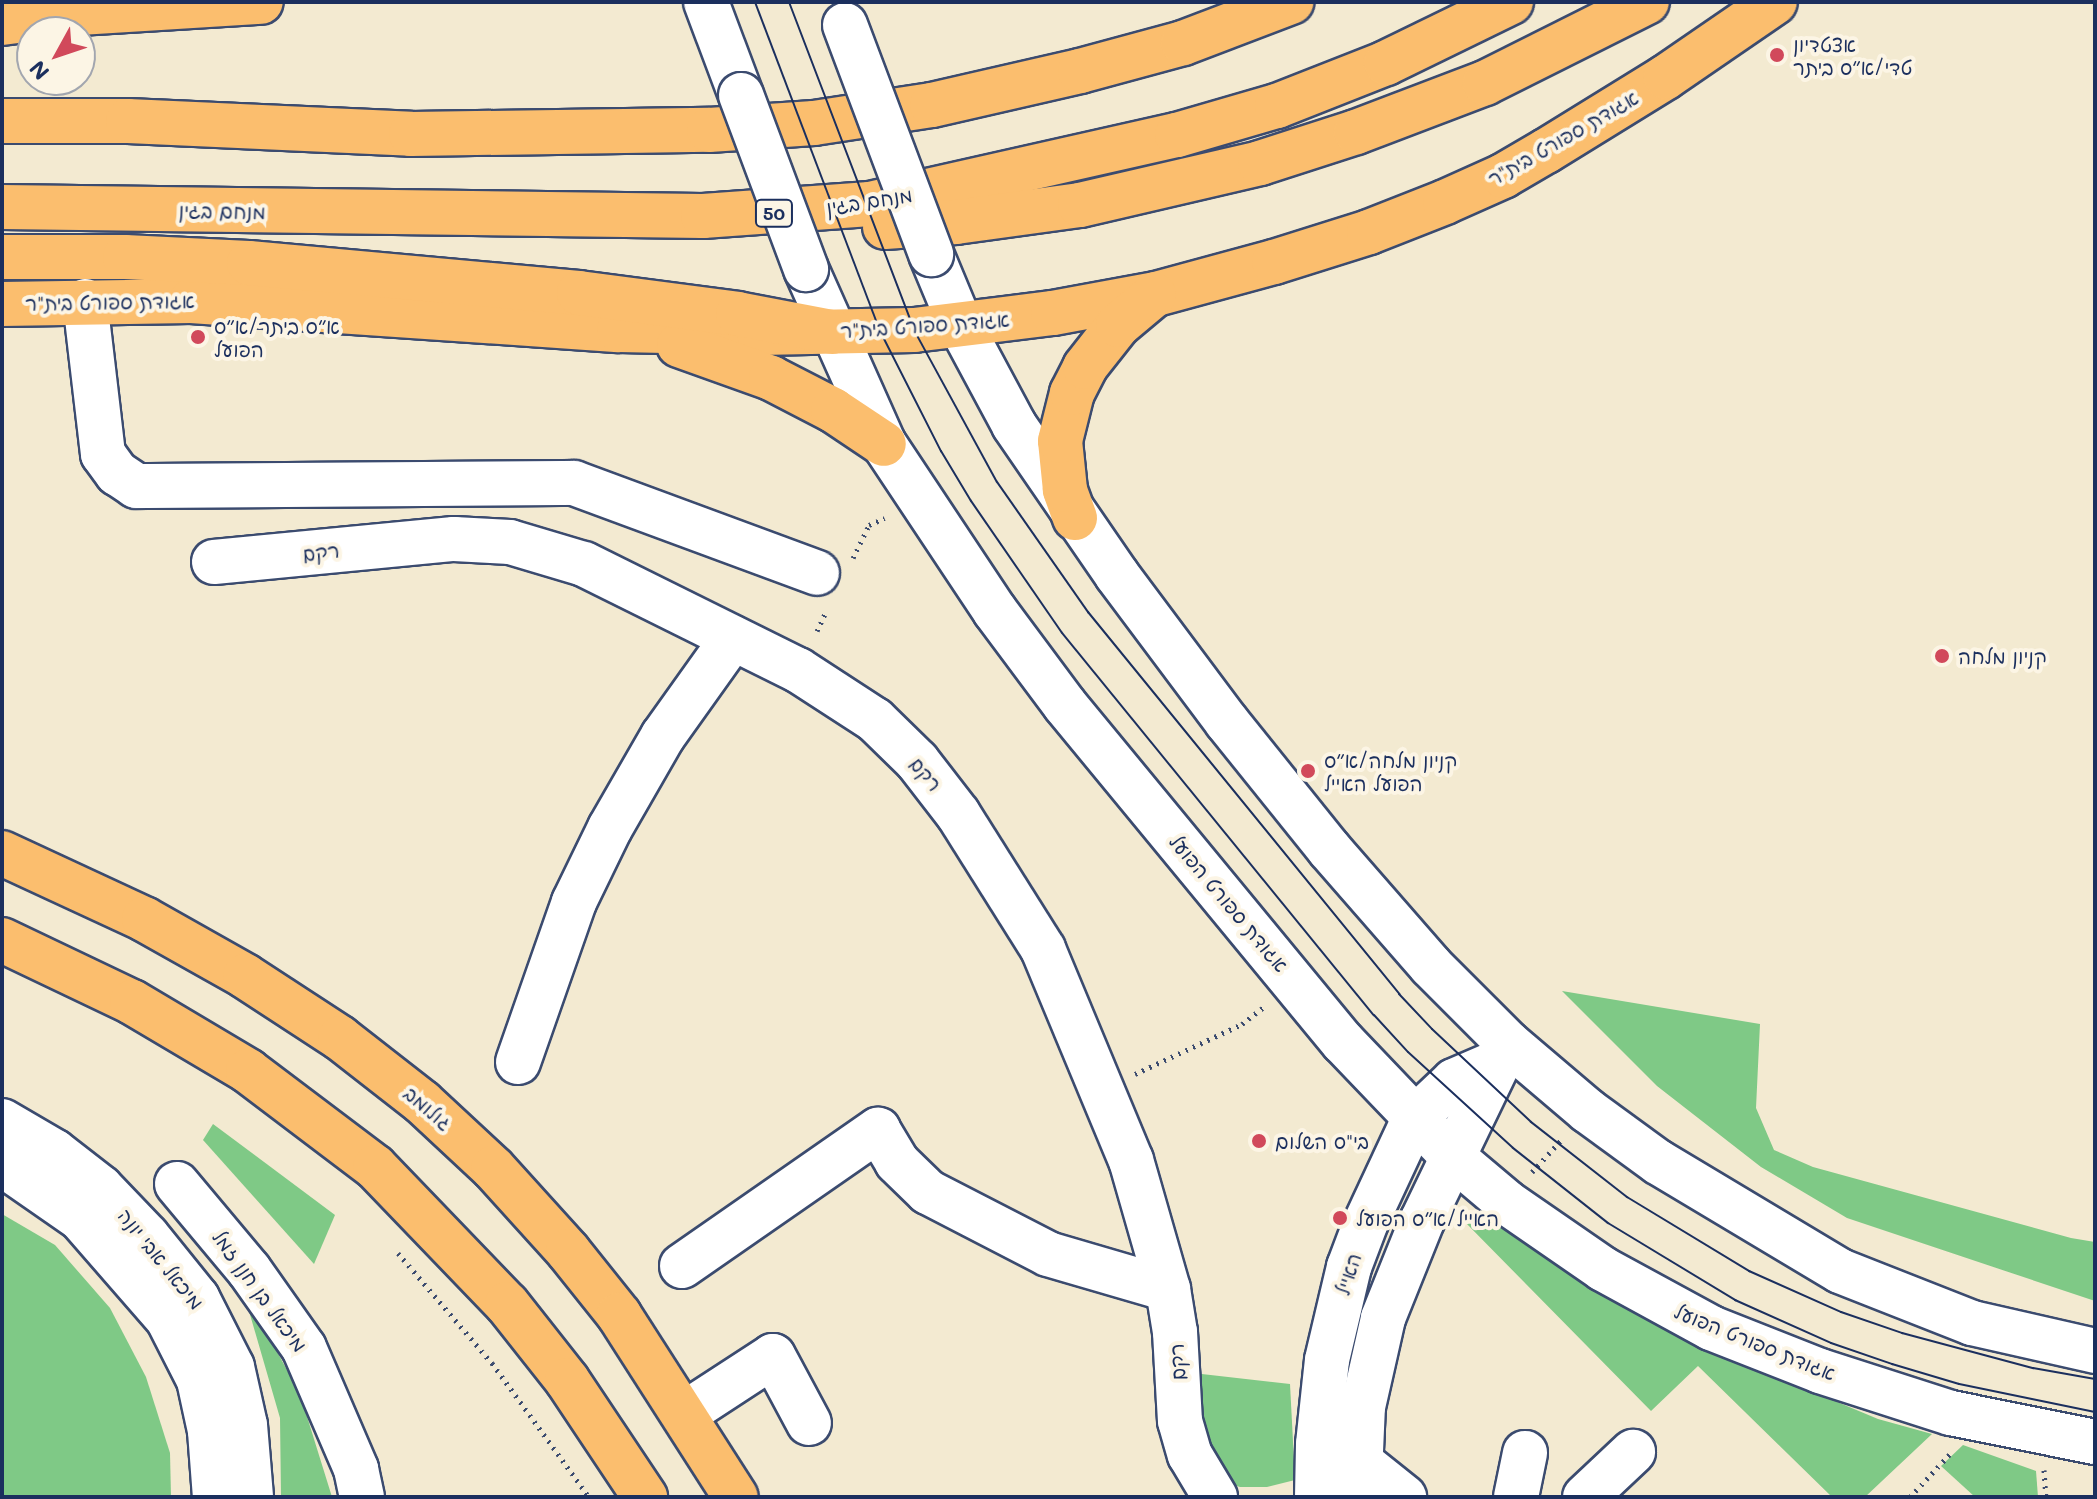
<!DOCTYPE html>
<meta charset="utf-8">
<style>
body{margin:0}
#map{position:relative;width:2097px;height:1499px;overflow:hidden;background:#f3ead1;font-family:Mali,"Playpen Sans Hebrew",sans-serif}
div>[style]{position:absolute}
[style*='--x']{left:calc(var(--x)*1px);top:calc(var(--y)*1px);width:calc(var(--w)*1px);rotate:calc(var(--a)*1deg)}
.green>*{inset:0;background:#7fc986}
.path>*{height:5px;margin-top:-2.5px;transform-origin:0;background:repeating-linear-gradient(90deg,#3b4b6f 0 2px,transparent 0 8px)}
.roads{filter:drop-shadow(2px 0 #3b4b6f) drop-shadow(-2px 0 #3b4b6f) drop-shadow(0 2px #3b4b6f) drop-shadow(0 -2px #3b4b6f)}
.minor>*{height:44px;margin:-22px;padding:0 22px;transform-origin:22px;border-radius:22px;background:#fff}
.major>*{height:44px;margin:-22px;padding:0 22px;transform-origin:22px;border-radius:22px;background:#fbbe6e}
.highway>*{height:44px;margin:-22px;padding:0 22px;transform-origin:22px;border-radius:22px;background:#fbbe6e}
.tram>*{height:2px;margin:-1px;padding:0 1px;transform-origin:1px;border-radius:1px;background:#1b2f5e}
.bridges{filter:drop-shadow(2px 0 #3b4b6f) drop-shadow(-2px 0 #3b4b6f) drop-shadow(0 2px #3b4b6f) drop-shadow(0 -2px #3b4b6f)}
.minor-bridge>*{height:44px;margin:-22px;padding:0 22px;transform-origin:22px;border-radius:22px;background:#fff}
.dots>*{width:22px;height:22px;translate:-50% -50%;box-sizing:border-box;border:4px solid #fcf5e5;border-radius:50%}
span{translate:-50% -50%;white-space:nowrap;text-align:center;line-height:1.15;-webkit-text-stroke:8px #fcf5e5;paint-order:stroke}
.shield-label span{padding:2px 6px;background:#fcf5e5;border:2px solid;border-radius:6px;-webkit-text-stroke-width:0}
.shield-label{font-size:18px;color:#1b2f5e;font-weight:700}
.poi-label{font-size:20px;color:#1b2f5e}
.left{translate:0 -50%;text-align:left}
.street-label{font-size:20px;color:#1b2f5e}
.frame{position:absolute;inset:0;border:4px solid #1b2f5e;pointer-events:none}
.north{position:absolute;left:16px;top:16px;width:80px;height:80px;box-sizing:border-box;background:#fcf5e5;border:2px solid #a2a6af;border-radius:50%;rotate:230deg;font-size:22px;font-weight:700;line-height:32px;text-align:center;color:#1b2f5e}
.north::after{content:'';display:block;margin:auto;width:28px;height:36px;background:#d1495b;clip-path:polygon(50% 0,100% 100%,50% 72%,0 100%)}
</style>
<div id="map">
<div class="green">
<div style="clip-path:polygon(1562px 991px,1760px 1024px,1756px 1108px,1774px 1150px,1813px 1167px,2071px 1238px,2095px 1242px,2095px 1301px,1847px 1218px,1761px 1167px,1657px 1086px)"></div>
<div style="clip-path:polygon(213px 1124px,335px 1215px,314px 1264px,203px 1140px)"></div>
<div style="clip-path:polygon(2px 1214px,55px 1245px,110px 1308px,146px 1377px,170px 1453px,171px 1497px,2px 1497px)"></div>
<div style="clip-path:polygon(1462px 1219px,1490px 1220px,1611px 1300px,1679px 1336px,1878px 1419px,1932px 1434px,1865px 1497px,1832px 1497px,1698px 1366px,1651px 1411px)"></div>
<div style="clip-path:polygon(242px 1287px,300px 1394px,332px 1497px,281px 1497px,280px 1418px)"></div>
<div style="clip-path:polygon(1193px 1373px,1290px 1384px,1295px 1480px,1267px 1487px,1240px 1487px,1221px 1481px,1209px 1467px)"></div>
<div style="clip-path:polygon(1963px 1445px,2036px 1471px,2038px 1497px,1975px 1497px,1941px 1466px)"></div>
</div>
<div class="path">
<div style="--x:853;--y:558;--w:37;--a:-64"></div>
<div style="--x:869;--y:525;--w:17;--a:-24"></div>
<div style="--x:817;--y:631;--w:23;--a:-65"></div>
<div style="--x:1135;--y:1074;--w:118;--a:-25"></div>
<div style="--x:1242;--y:1024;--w:28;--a:-38"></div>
<div style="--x:1532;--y:1172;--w:46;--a:-47.6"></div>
<div style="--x:398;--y:1253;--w:145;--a:49.5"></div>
<div style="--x:492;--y:1363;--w:165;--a:54.1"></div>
<div style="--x:2044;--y:1470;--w:27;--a:86"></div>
<div style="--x:1910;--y:1497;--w:59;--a:-47.1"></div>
</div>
<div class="roads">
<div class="minor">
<div style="--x:706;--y:2;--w:99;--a:69.4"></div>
<div style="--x:931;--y:254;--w:78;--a:67.4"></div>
<div style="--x:961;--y:326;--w:112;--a:61.8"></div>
<div style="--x:1014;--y:425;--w:182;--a:55.5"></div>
<div style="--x:1117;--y:575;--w:184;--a:53.2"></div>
<div style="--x:1227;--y:722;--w:163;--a:51.2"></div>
<div style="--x:1329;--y:849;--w:155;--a:48.9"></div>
<div style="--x:1431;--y:966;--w:109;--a:45"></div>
<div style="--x:1508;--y:1043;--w:105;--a:40.4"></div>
<div style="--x:1588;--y:1111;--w:87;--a:36.1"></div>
<div style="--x:1658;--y:1162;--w:212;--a:30.9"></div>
<div style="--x:1840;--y:1271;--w:142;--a:21.5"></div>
<div style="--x:1972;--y:1323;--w:126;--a:12.8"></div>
<div style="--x:806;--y:269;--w:192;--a:66"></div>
<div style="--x:884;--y:444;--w:201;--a:56.4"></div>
<div style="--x:995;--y:611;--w:117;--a:53.3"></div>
<div style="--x:1065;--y:705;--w:437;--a:50.5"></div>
<div style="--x:1343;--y:1042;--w:161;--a:46.3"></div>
<div style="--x:1454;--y:1158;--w:68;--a:40.2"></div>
<div style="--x:1506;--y:1202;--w:118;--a:34.6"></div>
<div style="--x:1603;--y:1269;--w:123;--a:28.6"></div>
<div style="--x:1711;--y:1328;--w:117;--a:21.5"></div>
<div style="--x:1820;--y:1371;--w:138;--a:17.8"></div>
<div style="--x:1951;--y:1413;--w:147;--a:11.4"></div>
<div style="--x:85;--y:301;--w:154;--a:83.3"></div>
<div style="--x:103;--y:454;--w:24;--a:54"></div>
<div style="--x:117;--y:473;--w:23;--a:34"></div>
<div style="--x:136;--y:486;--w:438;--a:-0.4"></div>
<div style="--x:574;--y:483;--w:259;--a:20.3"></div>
<div style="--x:214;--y:562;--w:241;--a:-5.5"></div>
<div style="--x:454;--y:539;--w:56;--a:3.1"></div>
<div style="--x:510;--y:542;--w:77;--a:16.6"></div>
<div style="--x:584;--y:564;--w:239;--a:26.4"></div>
<div style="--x:798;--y:670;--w:92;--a:33"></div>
<div style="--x:875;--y:720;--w:59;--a:44.3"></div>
<div style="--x:917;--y:761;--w:67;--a:52.3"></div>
<div style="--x:958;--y:814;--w:160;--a:57.8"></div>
<div style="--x:1043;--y:949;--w:229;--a:67.4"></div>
<div style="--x:1131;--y:1160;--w:134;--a:74"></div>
<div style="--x:1168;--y:1289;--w:44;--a:80.8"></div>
<div style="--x:1175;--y:1332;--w:89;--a:86.8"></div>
<div style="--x:1180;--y:1421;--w:35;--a:74"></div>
<div style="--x:1190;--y:1455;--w:49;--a:59.2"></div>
<div style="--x:518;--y:1062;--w:170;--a:-70.7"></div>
<div style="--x:574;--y:902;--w:82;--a:-64.1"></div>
<div style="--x:610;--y:828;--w:106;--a:-60.1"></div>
<div style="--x:663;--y:736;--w:120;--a:-54.5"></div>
<div style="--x:2;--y:1121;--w:61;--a:30.3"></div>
<div style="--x:55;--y:1152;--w:58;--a:38"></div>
<div style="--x:101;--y:1188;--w:66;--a:46.2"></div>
<div style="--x:147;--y:1236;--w:80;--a:51.1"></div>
<div style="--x:197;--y:1298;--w:77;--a:63.1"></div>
<div style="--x:232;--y:1367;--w:59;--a:77.4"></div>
<div style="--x:245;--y:1425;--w:72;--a:85.2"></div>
<div style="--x:2;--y:1164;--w:96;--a:34.8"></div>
<div style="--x:81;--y:1219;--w:133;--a:49"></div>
<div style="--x:168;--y:1319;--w:68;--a:63.1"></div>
<div style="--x:199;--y:1380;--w:52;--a:77.8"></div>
<div style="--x:210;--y:1431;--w:66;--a:85.7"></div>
<div style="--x:177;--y:1184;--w:112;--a:50.1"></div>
<div style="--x:249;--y:1270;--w:95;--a:54.8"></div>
<div style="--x:304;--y:1348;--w:132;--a:66.7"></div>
<div style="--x:356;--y:1469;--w:29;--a:78"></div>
<div style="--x:682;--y:1266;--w:239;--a:-34.8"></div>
<div style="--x:878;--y:1130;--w:37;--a:59"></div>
<div style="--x:897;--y:1162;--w:43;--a:44.1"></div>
<div style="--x:928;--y:1192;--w:135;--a:27.3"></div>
<div style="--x:1048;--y:1254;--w:125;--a:16.3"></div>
<div style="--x:684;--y:1414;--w:106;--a:-33.1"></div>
<div style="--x:773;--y:1356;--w:76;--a:61.8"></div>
<div style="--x:1359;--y:1461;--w:58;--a:38.7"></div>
<div style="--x:1317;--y:1497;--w:53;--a:-88.9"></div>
<div style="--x:1318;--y:1444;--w:84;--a:-83.9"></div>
<div style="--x:1327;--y:1360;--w:96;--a:-76.7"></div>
<div style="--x:1349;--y:1267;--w:48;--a:-69.3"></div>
<div style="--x:1366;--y:1222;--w:114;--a:-65"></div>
<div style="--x:1414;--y:1119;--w:55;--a:-43.5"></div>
<div style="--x:1454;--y:1081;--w:50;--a:-23.5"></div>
<div style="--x:1359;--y:1497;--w:90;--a:-87.5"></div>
<div style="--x:1363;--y:1407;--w:91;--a:-77.3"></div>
<div style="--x:1383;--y:1318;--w:105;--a:-68.1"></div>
<div style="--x:1422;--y:1221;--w:195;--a:-64.2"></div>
<div style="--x:1516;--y:1497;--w:45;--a:-78.4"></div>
<div style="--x:1585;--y:1497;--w:66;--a:-43.2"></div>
</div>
<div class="major">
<div style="--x:2;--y:304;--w:189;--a:-0.9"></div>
<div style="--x:191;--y:301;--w:429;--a:3.9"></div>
<div style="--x:619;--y:330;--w:140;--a:1.2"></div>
<div style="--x:759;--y:333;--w:155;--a:-1.1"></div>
<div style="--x:914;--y:330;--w:140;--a:-7"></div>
<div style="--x:1053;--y:313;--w:105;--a:-10.5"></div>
<div style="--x:1156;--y:294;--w:122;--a:-15.2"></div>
<div style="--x:1274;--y:262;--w:100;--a:-17.5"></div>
<div style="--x:1369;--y:232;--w:82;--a:-21.5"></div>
<div style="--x:1445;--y:202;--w:64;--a:-24.1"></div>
<div style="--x:1503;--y:176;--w:50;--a:-30.2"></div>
<div style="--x:1546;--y:151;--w:141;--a:-31.7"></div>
<div style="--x:1666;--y:77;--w:132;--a:-34.5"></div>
<div style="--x:679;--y:345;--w:98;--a:19.7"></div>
<div style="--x:771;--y:378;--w:70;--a:27.3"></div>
<div style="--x:833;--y:410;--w:61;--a:33.7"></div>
<div style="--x:1075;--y:518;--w:30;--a:-110"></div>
<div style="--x:1065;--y:490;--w:49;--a:-95.8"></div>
<div style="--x:1060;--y:441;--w:49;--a:-76"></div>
<div style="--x:1072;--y:393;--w:29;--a:-63"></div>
<div style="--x:1085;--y:367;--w:53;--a:-51.8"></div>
<div style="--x:1118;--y:325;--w:47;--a:-39.8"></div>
<div style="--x:2;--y:853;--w:157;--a:24.9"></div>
<div style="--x:144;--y:919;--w:116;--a:29.4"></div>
<div style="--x:245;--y:976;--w:113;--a:33.1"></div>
<div style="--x:340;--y:1038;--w:104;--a:38"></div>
<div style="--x:422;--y:1102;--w:97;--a:42.9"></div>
<div style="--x:493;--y:1168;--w:112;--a:47.9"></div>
<div style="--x:568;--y:1251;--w:82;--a:51.4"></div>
<div style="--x:619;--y:1315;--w:216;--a:57.3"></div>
<div style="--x:2;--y:940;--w:144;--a:25.5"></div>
<div style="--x:132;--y:1002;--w:135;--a:30.7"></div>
<div style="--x:248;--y:1071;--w:159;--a:37.1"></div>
<div style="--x:375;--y:1167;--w:190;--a:46.1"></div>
<div style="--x:507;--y:1304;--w:97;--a:51.7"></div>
<div style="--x:567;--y:1380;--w:141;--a:56.3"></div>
</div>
<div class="highway">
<div style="--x:2;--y:23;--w:78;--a:-7.4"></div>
<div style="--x:79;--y:13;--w:182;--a:-3.5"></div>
<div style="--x:2;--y:121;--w:126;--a:0"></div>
<div style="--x:128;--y:121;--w:283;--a:2.6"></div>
<div style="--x:411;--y:134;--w:298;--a:-0.8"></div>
<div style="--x:709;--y:130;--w:105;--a:-3.8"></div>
<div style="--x:814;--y:123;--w:119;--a:-8.7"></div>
<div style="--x:932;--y:105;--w:152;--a:-12.9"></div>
<div style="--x:1080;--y:71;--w:107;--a:-15.2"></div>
<div style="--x:1183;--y:43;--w:116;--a:-20.8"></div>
<div style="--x:2;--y:207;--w:701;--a:0.74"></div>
<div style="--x:703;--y:216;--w:167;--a:-4.1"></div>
<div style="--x:870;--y:204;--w:315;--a:-12.7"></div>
<div style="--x:1177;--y:135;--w:104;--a:-16.2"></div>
<div style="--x:1277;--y:106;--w:117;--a:-21.5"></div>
<div style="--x:1386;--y:63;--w:139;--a:-26"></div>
<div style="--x:885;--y:227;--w:71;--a:-4"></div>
<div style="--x:956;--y:222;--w:125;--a:-7.8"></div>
<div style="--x:1080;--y:205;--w:185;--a:-13.1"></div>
<div style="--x:1260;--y:163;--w:101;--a:-17.9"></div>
<div style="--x:1356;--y:132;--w:138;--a:-20.8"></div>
<div style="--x:1485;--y:83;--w:181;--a:-26.6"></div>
<div style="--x:2;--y:257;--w:123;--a:0"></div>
<div style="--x:125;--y:257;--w:124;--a:2.8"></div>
<div style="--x:249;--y:263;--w:331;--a:5.2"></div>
<div style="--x:579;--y:293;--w:160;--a:7.5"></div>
<div style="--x:738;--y:314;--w:96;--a:10.8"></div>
</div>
</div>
<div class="tram">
<div style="--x:755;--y:2;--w:352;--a:69.2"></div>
<div style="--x:880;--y:331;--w:135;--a:63.1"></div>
<div style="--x:941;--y:451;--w:58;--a:59"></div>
<div style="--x:971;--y:501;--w:160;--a:55.4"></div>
<div style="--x:1062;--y:633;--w:493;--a:50.8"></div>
<div style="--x:1374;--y:1015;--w:50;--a:47.4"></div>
<div style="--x:1408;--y:1052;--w:142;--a:42.4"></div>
<div style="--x:1513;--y:1148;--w:121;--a:38.3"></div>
<div style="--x:1608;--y:1223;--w:149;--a:31.2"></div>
<div style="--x:1735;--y:1300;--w:105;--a:24.1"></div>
<div style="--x:1831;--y:1343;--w:65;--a:19"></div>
<div style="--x:1892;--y:1364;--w:70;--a:16.6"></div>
<div style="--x:1959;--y:1384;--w:139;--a:11.6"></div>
<div style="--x:789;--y:2;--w:351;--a:69.1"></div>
<div style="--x:914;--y:330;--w:173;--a:61.4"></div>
<div style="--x:997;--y:482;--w:159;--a:55"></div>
<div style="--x:1088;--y:612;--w:493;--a:50.8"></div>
<div style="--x:1399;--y:994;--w:48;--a:46.7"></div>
<div style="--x:1432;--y:1029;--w:136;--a:43.2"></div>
<div style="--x:1531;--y:1122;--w:122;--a:38"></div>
<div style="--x:1627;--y:1197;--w:143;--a:31.2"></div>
<div style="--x:1749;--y:1271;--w:101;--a:24"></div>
<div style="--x:1841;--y:1312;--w:65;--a:19"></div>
<div style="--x:1902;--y:1333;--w:136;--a:15"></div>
<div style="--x:2033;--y:1368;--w:63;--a:10.1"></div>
</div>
<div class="bridges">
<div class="minor-bridge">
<div style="--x:845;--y:25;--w:245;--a:69.4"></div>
<div style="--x:741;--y:95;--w:186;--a:69.5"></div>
</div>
</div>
<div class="dots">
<div style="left:1777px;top:55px;background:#d1495b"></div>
<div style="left:198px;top:337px;background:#d1495b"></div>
<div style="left:1942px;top:656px;background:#d1495b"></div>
<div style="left:1308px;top:771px;background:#d1495b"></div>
<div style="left:1259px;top:1141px;background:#d1495b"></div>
<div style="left:1340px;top:1218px;background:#d1495b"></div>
</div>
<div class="shield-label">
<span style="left:774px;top:213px">50</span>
</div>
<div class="poi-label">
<span class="left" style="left:1793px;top:56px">אצטדיון<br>טדי/א״ס ביתר</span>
<span class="left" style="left:214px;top:338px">א״ס ביתר/א״ס<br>הפועל</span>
<span class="left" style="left:1958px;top:656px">קניון מלחה</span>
<span class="left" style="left:1324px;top:772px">קניון מלחה/א״ס<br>הפועל האייל</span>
<span class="left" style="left:1275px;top:1141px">בי"ס השלום</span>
<span class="left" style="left:1356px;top:1218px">האייל/א״ס הפועל</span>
</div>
<div class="street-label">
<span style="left:1563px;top:138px;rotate:-30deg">אגודת ספורט בית"ר</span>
<span style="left:869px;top:201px;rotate:-9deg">מנחם בגין</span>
<span style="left:222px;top:211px;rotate:1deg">מנחם בגין</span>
<span style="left:110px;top:302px;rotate:-1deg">אגודת ספורט בית"ר</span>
<span style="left:925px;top:325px;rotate:-4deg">אגודת ספורט בית"ר</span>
<span style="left:321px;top:552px;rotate:-6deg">רקם</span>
<span style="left:926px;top:774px;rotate:51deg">רקם</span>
<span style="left:1229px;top:903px;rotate:50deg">אגודת ספורט הפועל</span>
<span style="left:428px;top:1108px;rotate:40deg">גולומב</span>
<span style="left:161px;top:1259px;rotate:51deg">מיכאל אבי יונה</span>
<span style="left:1348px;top:1274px;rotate:-72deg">האייל</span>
<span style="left:260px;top:1291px;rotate:54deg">מיכאל בן חנן זמל</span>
<span style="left:1755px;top:1342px;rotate:22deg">אגודת ספורט הפועל</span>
<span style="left:1177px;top:1362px;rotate:-93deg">רקם</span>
</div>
<div class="frame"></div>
<div class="north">N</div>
</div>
